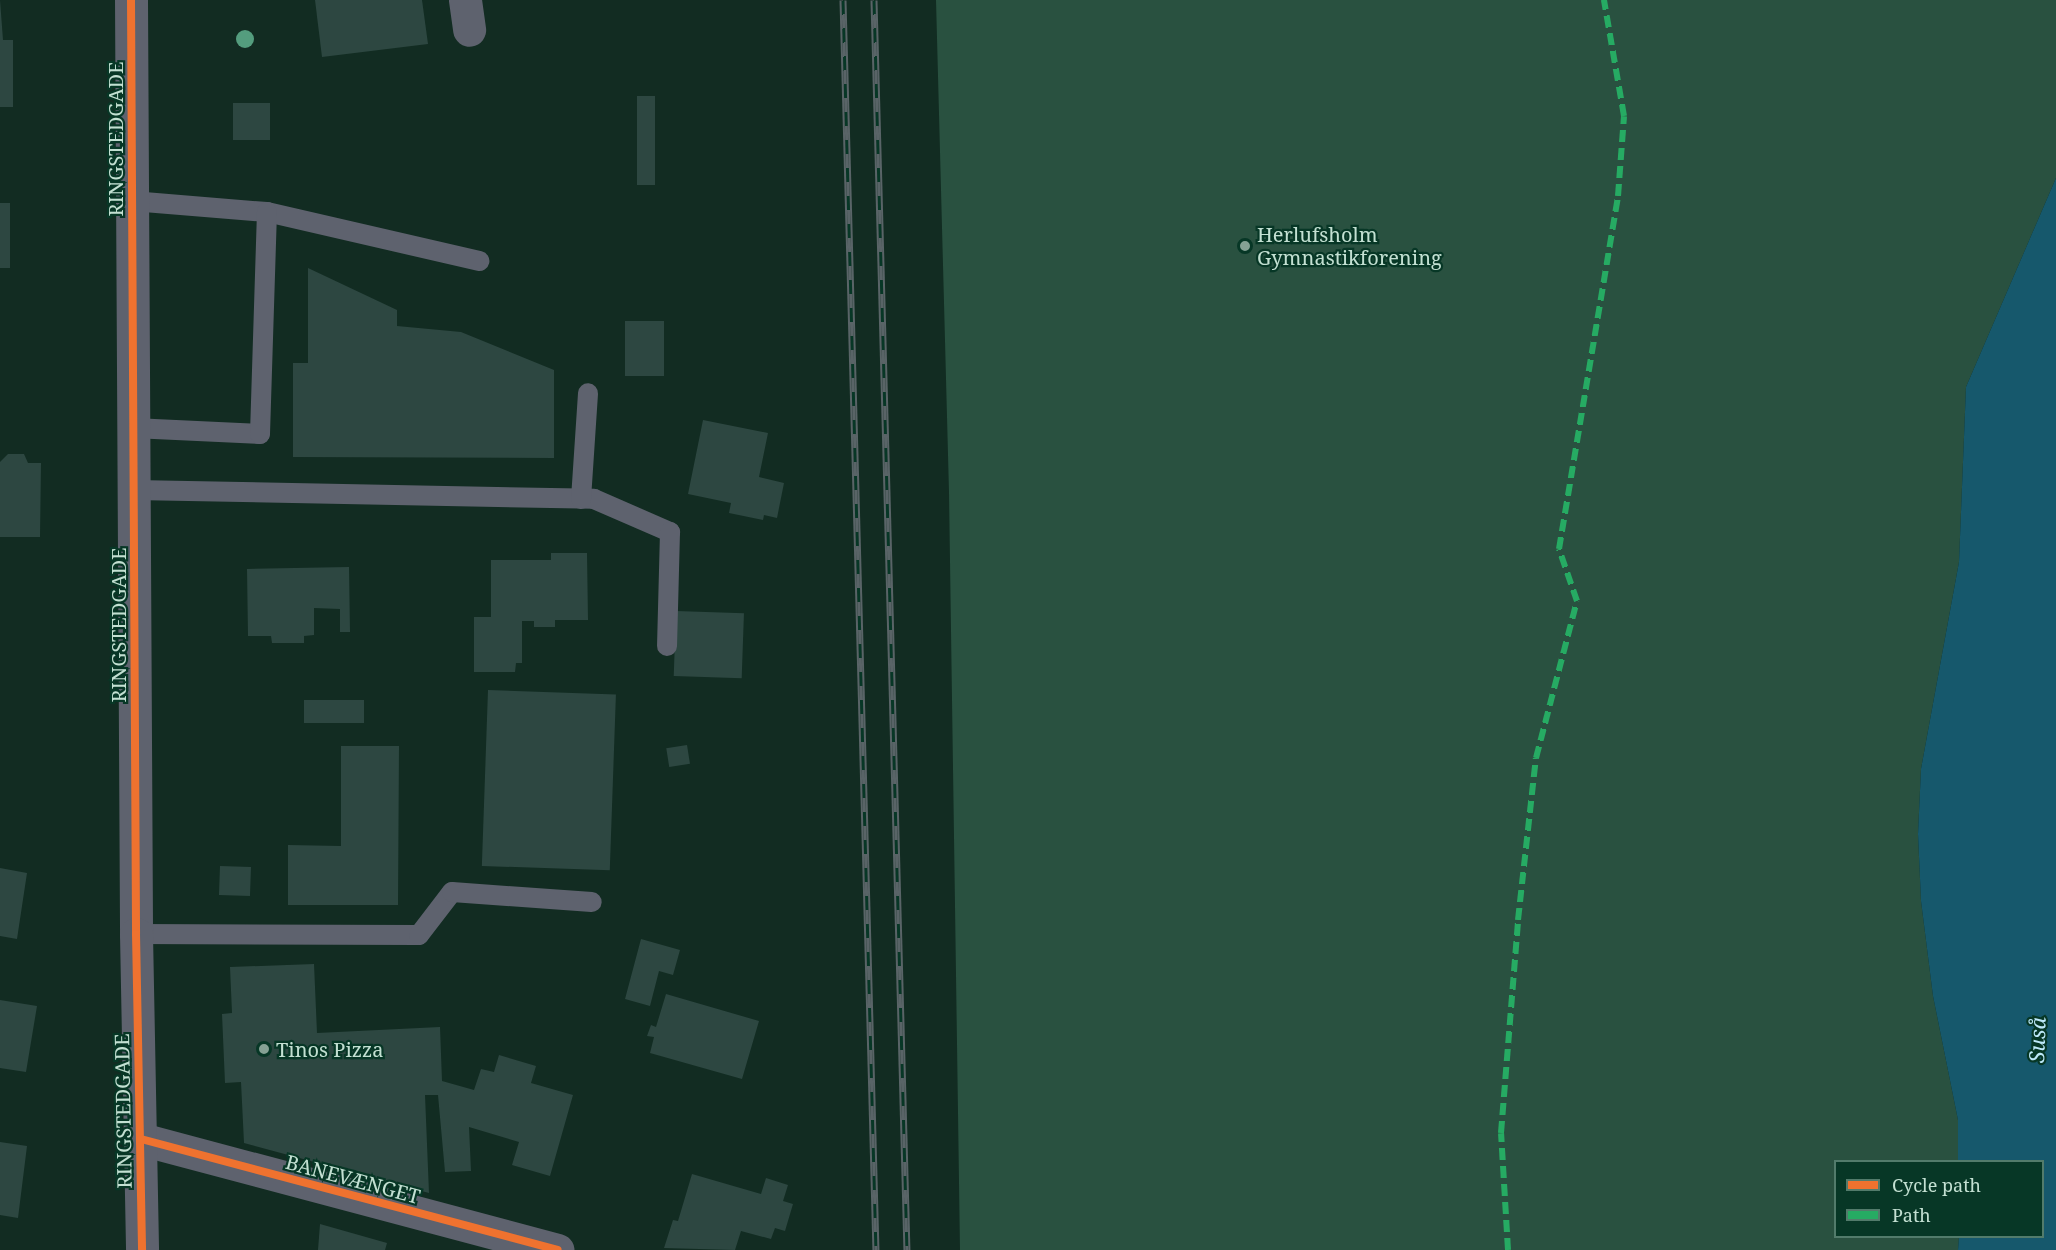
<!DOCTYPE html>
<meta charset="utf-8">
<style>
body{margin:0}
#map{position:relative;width:2056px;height:1250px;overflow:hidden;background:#122c22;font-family:"Noto Serif",serif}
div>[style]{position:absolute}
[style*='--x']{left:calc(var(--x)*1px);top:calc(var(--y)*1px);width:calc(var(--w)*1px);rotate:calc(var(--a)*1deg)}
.green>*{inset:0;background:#295140}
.water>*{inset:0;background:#16586c}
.building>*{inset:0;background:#2d4741;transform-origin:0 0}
.service>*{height:20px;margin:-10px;padding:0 10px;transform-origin:10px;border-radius:10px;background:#5e626e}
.minor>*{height:33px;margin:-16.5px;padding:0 16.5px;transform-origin:16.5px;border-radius:16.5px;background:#5e626e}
.tertiary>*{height:33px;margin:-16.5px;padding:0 16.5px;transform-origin:16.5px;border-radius:16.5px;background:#5e626e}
.rail>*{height:7px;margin-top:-3.5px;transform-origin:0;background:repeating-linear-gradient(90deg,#073726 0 14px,#596467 0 28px);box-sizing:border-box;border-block:2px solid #596467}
.quiet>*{height:6px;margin-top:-3px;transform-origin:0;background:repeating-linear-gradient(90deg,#26ab63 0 12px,transparent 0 18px)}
.cycleway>*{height:8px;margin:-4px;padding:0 4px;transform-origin:4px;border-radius:4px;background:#ef722f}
.trees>*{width:18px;height:18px;margin:-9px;border-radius:50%;background:#549d7e}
.dots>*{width:16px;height:16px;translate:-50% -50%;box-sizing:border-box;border:3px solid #073726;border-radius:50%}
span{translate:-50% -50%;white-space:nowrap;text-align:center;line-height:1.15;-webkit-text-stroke:4.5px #073726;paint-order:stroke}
.street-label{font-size:20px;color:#c3e0d2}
.poi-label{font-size:20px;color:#c3e0d2}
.left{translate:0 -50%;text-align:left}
.water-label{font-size:21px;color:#bee9fa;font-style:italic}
.legend{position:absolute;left:1834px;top:1160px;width:210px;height:78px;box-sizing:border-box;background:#073726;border:2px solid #527b6b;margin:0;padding:8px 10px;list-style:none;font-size:18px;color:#c3e0d2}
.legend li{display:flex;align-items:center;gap:12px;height:30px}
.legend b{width:30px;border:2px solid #527b6b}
</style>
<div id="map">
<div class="green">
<div style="clip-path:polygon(936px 0,2056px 0,2056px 178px,1966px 387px,1959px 562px,1921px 769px,1918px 834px,1921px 901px,1933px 996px,1958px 1120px,1958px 1161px,1836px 1162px,1836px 1236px,1959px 1237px,1958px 1250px,960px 1250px,949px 492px)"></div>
</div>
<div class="water">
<div style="clip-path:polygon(2056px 178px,2056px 1250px,1958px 1250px,1959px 1237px,2042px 1236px,2042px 1162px,1958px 1161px,1958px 1120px,1933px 996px,1921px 901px,1918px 834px,1921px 769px,1959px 562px,1966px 387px)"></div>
</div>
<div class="building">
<div style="clip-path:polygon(0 0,3px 40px,13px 40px,13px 107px,0 107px)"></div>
<div style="clip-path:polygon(315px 0,422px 0,428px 44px,322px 57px)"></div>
<div style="left:637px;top:96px;width:18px;height:89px"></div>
<div style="left:233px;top:103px;width:37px;height:37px"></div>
<div style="left:0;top:203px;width:10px;height:65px"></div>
<div style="clip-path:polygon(308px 268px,397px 310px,397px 326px,461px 332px,554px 370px,554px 458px,293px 457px,293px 363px,308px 363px)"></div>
<div style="left:625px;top:321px;width:39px;height:55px"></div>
<div style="clip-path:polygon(703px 420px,768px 433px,759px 477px,784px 483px,777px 518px,764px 515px,763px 520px,729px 513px,731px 503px,688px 494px)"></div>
<div style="clip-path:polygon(8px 454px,24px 454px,28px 463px,41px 463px,40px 537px,0 537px,0 462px)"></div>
<div style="clip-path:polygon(551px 553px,587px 553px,588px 620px,555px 620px,555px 627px,534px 627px,534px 621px,522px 621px,522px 663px,516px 663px,515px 672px,474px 672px,474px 617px,491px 617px,491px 560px,551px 560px)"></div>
<div style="clip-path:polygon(349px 567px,350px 632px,340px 632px,340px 609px,314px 608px,314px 635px,304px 636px,304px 643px,272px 643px,271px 636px,248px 636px,247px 569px)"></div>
<div style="left:676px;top:611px;width:68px;height:65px;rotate:2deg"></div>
<div style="left:488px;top:690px;width:128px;height:176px;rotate:2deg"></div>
<div style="left:304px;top:700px;width:60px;height:23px"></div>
<div style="left:687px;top:745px;width:19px;height:21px;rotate:81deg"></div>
<div style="clip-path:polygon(341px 746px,399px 746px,398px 905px,288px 905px,288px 845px,341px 846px)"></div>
<div style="left:220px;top:866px;width:31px;height:29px;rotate:2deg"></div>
<div style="clip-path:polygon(0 868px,27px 873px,17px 939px,0 936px)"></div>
<div style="clip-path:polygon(641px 939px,680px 950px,673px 975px,659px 971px,650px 1006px,625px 999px)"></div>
<div style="clip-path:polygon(314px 964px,317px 1033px,440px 1027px,442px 1081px,474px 1090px,481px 1069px,494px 1072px,499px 1055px,536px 1066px,531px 1083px,573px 1095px,550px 1176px,512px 1165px,519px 1142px,469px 1127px,471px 1171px,445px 1172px,438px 1095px,425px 1095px,429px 1193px,244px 1143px,241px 1082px,225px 1083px,222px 1014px,232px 1013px,230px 967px)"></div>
<div style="clip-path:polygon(666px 994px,759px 1021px,742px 1079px,650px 1053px,654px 1037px,647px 1036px,651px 1025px,656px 1027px)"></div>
<div style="clip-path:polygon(0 1000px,37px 1006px,26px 1072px,0 1068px)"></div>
<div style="clip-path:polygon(0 1142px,27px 1146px,18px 1218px,0 1215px)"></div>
<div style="clip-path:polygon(692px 1174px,761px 1194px,766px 1178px,788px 1185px,783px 1201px,793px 1204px,785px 1231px,775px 1228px,771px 1239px,741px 1231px,735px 1250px,664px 1248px,673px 1220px,678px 1221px)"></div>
<div style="clip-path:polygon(320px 1224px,387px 1243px,385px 1250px,318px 1250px)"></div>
</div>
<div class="service">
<div style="--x:132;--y:201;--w:135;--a:4.7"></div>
<div style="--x:267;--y:212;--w:218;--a:13"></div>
<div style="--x:133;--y:428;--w:127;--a:2.7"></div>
<div style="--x:260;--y:434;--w:222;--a:-88.2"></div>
<div style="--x:134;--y:490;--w:460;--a:1.1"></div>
<div style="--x:594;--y:499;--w:83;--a:23.5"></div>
<div style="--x:670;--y:532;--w:114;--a:91.5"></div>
<div style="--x:581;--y:499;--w:106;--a:-86.2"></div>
<div style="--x:136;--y:934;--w:283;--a:0.2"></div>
<div style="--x:419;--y:935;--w:54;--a:-52.5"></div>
<div style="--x:452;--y:892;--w:140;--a:4.1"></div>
</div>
<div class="minor">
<div style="--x:465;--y:0;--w:30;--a:82"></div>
<div style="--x:141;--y:1139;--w:431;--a:14.9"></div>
</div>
<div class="tertiary">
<div style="--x:131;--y:0;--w:934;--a:89.69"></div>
<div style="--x:136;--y:934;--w:316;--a:88.9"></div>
</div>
<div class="rail">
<div style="--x:843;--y:0;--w:1250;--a:88.49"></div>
<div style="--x:874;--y:0;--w:1250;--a:88.49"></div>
</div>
<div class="quiet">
<div style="--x:1508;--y:1250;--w:117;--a:-93.4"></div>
<div style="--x:1501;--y:1133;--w:214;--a:-85.4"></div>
<div style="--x:1518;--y:920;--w:163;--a:-83.7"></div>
<div style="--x:1536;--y:758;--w:162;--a:-75.4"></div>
<div style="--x:1577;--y:601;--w:55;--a:-109.1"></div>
<div style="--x:1559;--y:549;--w:358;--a:-80.5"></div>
<div style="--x:1618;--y:196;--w:80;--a:-85.7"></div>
<div style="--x:1624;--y:116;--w:118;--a:-99.8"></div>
</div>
<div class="cycleway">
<div style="--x:131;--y:0;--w:934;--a:89.69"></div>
<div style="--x:136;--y:934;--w:316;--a:88.9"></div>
<div style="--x:141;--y:1139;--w:431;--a:14.9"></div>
</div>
<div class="trees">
<div style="left:245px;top:39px"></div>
</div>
<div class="dots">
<div style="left:1245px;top:246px;background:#85a194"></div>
<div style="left:264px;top:1049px;background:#85a194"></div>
</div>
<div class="street-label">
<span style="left:115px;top:139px;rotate:-90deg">RINGSTEDGADE</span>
<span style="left:118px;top:625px;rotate:-90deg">RINGSTEDGADE</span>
<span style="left:123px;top:1111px;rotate:-91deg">RINGSTEDGADE</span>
<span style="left:353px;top:1179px;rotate:15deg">BANEVÆNGET</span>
</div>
<div class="poi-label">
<span class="left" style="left:1257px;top:246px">Herlufsholm<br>Gymnastikforening</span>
<span class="left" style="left:276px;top:1049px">Tinos Pizza</span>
</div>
<div class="water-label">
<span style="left:2037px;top:1040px;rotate:-88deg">Suså</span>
</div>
<ul class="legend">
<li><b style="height:8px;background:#ef722f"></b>Cycle path</li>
<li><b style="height:8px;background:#26ab63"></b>Path</li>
</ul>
</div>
